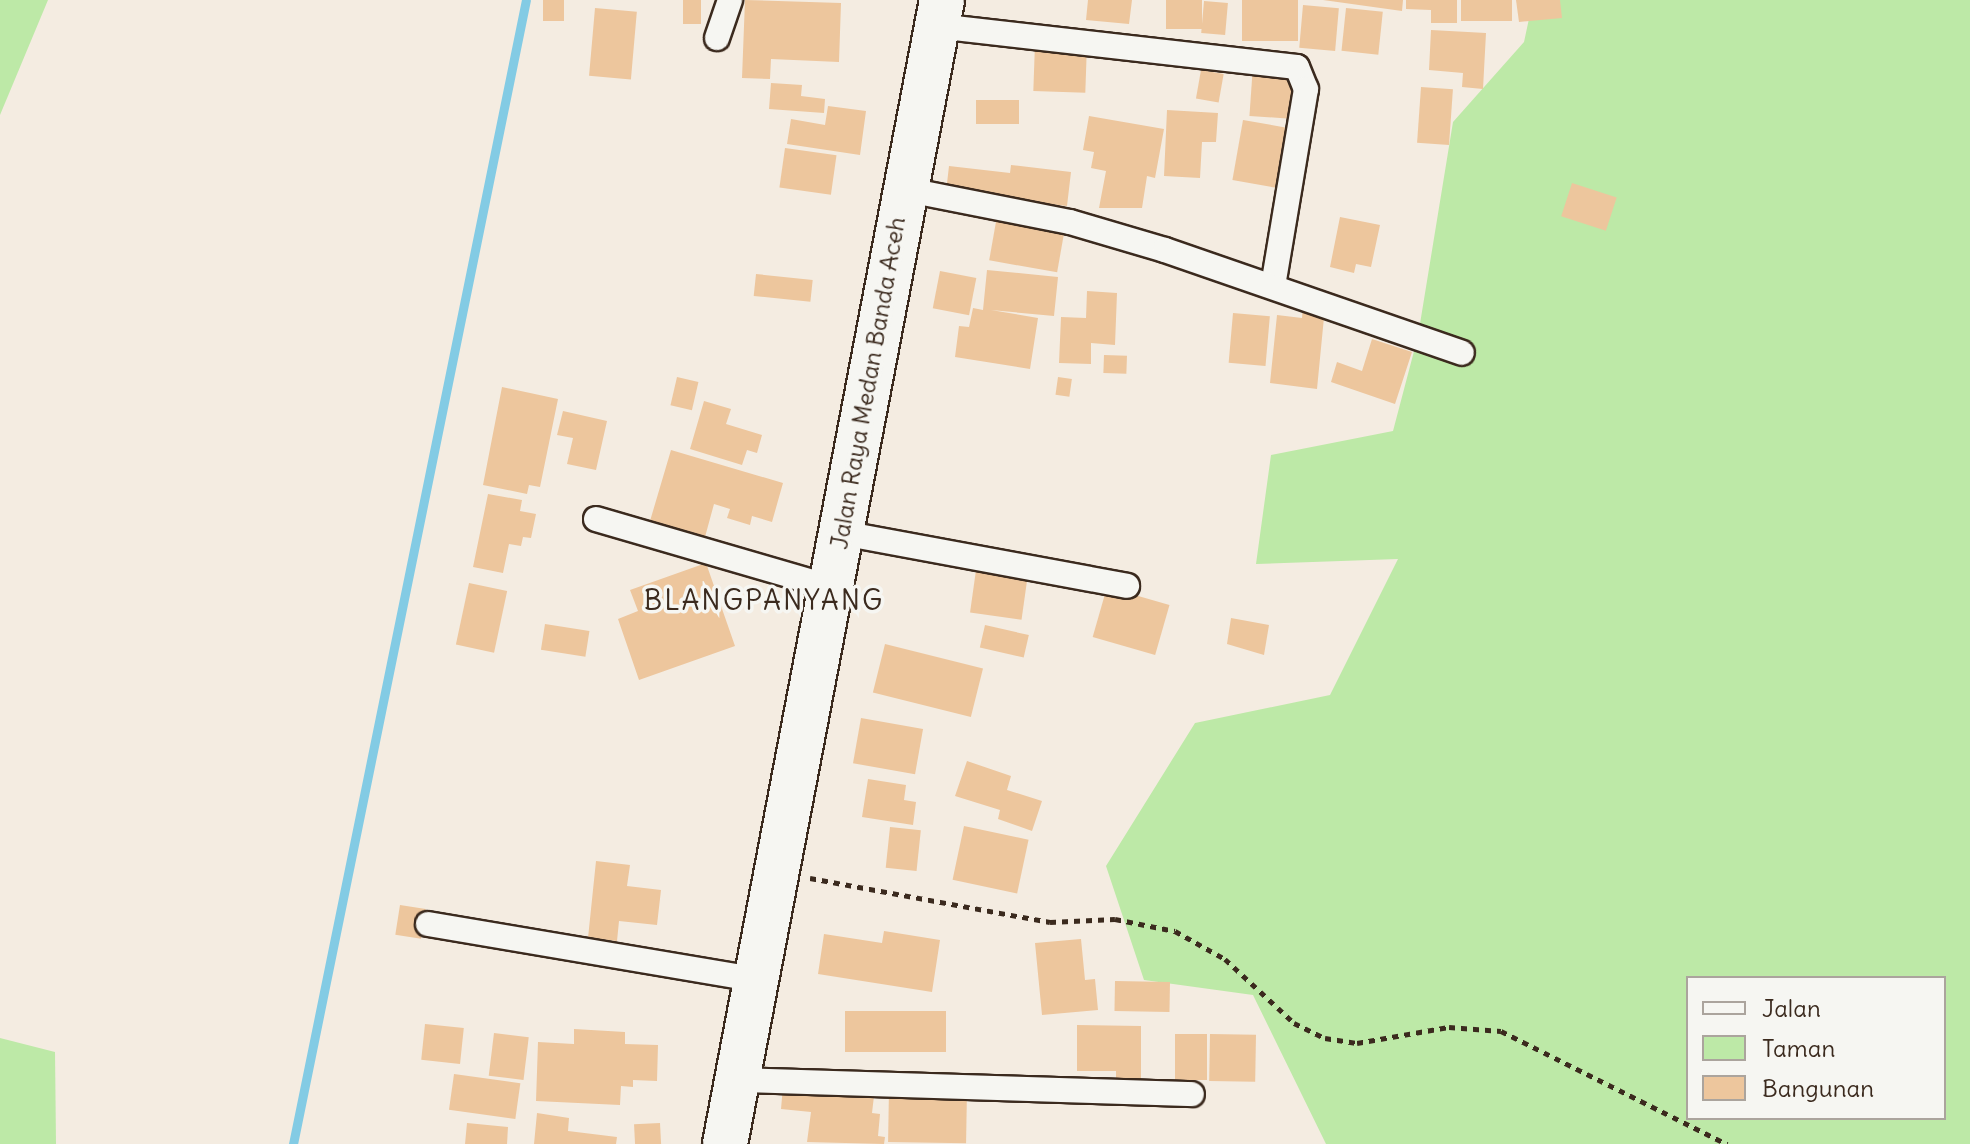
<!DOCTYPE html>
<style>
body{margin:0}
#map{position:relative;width:1970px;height:1144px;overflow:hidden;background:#f4ece1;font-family:Delius,sans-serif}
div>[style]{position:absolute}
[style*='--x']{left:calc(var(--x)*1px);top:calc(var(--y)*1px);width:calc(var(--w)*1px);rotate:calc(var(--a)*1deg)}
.green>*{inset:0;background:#bde9a7}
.stream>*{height:9px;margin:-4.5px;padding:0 4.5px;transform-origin:4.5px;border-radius:4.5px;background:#83cbe4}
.building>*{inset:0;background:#edc69d;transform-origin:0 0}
.path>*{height:5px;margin-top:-2.5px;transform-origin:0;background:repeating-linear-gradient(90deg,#3b2a1e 0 6px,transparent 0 12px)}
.roads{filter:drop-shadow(2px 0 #3b2a1e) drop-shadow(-2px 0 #3b2a1e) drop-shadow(0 2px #3b2a1e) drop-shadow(0 -2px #3b2a1e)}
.street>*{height:24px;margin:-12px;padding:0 12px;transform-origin:12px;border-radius:12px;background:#f6f6f2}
.highway>*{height:44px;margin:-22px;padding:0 22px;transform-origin:22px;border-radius:22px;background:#f6f6f2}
span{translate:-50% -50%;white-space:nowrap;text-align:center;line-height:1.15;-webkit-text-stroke:7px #f6f6f2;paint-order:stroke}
.street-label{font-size:24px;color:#3b2a1e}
.quarter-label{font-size:28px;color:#3b2a1e;letter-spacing:2px}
.legend{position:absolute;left:1686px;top:976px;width:260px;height:144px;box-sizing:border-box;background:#f6f6f2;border:2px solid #aba49d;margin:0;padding:10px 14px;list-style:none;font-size:24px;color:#3b2a1e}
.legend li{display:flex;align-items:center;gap:16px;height:40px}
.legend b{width:40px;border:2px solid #aba49d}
</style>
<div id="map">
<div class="green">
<div style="clip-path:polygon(0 0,48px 0,0 115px)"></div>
<div style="clip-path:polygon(evenodd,1533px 0,1970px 0,1970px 1144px,1326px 1144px,1253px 995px,1144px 980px,1106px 866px,1195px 723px,1330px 695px,1398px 559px,1256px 564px,1271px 455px,1393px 431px,1418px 336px,1453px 122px,1524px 42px,1533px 0,1688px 978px,1944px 978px,1944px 1118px,1688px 1118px,1688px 978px)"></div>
<div style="clip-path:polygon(0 1038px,55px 1052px,56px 1144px,0 1144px)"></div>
</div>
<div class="stream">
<div style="--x:293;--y:1144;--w:1167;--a:-78.49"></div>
</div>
<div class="building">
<div style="left:543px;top:0;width:21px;height:21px"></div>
<div style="left:683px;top:0;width:18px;height:24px"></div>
<div style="clip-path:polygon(745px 0,841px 3px,839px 62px,771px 59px,770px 79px,742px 78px)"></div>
<div style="clip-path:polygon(1088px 0,1132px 0,1129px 24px,1086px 20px)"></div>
<div style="left:1166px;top:0;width:36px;height:29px"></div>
<div style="left:1242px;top:0;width:56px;height:41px"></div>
<div style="clip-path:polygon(1323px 0,1403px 0,1402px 11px)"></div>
<div style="clip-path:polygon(1406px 0,1457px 0,1457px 23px,1431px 23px,1431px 10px,1406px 9px)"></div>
<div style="left:1461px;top:0;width:51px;height:21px"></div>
<div style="clip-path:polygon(1516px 0,1560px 0,1562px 18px,1519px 22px)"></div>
<div style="left:1204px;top:1px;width:24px;height:32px;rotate:5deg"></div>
<div style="left:1303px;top:5px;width:36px;height:43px;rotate:5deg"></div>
<div style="left:595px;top:8px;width:42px;height:68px;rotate:5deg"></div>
<div style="left:1346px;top:8px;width:37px;height:43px;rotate:6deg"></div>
<div style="clip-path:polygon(1431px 30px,1486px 33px,1483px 89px,1462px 87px,1463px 73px,1429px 70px)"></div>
<div style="left:1035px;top:43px;width:52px;height:48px;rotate:2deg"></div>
<div style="left:1253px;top:65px;width:41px;height:51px;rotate:4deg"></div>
<div style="left:1201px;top:70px;width:23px;height:29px;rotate:10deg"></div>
<div style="clip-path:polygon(771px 83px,802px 85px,801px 96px,825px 99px,824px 113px,769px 109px)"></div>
<div style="left:1421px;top:87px;width:32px;height:56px;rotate:4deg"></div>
<div style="left:976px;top:100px;width:43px;height:24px"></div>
<div style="clip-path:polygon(828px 106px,866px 111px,860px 155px,787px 144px,791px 119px,825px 125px)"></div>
<div style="clip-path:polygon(1167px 110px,1218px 113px,1216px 142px,1202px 142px,1200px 178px,1164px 176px)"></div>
<div style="clip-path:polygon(1089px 116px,1164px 129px,1155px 178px,1147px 176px,1142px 208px,1099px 208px,1106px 171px,1091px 168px,1094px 152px,1083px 150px)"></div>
<div style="left:1243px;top:120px;width:50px;height:61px;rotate:10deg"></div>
<div style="left:785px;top:148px;width:52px;height:40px;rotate:8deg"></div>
<div style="clip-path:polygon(1011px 165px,1071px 172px,1067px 206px,946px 192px,949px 166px,1010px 173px)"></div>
<div style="left:1572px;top:183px;width:47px;height:35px;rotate:18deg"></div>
<div style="left:997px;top:216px;width:69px;height:45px;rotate:10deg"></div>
<div style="clip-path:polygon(1340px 217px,1380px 225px,1371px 267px,1356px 264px,1354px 273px,1330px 267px)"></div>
<div style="clip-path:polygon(987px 270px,1058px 277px,1054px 316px,991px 310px,1038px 318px,1030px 369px,955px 357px,959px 326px,969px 327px,973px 308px,983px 310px)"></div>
<div style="left:940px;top:271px;width:37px;height:38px;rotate:11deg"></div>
<div style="left:756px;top:274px;width:57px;height:22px;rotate:6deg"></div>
<div style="clip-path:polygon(1087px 291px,1117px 293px,1115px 345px,1091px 343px,1091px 364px,1059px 363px,1061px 317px,1086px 318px)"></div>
<div style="clip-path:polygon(1303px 305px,1325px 307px,1317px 389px,1270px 383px,1277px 315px,1302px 318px)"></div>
<div style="left:1233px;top:313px;width:37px;height:50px;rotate:5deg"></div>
<div style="clip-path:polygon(1372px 339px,1412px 352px,1395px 404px,1331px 382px,1337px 362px,1362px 371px)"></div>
<div style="left:1104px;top:355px;width:23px;height:18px;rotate:2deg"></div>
<div style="left:677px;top:377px;width:22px;height:29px;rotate:13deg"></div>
<div style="left:1058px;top:377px;width:14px;height:18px;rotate:8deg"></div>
<div style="clip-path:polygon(502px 387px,558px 399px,540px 487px,529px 485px,527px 494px,483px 485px)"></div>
<div style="clip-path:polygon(704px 401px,731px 409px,726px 424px,762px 435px,757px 453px,747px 450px,742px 465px,690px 449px)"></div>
<div style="clip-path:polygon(563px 411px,607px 421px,596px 470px,567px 464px,573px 438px,557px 435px)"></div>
<div style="clip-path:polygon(671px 450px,783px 483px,772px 522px,752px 516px,750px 525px,727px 518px,730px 509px,714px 504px,705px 537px,650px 521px)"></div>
<div style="clip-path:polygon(488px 494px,522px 500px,520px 511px,536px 514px,531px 538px,523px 537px,521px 546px,509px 544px,503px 573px,473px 567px)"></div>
<div style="clip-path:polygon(706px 563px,735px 646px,639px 680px,618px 619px,638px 611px,630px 590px)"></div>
<div style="left:977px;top:563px;width:52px;height:50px;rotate:8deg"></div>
<div style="left:469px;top:583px;width:39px;height:63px;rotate:12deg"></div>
<div style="left:1107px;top:587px;width:65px;height:52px;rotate:16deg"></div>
<div style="clip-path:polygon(1231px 618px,1269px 625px,1264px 655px,1227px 644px)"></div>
<div style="left:545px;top:624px;width:45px;height:26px;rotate:9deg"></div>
<div style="left:985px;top:625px;width:45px;height:23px;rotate:13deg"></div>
<div style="left:885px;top:644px;width:101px;height:50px;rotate:14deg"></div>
<div style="left:861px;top:718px;width:63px;height:46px;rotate:10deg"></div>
<div style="clip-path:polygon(967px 761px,1011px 776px,1007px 790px,1042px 801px,1032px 831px,998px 819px,1000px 810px,955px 796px)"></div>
<div style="clip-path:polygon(868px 779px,906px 785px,904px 800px,916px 802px,913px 825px,862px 817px)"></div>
<div style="left:964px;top:826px;width:66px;height:55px;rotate:12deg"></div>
<div style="left:890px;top:827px;width:31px;height:41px;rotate:6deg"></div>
<div style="clip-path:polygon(596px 861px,630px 865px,627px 886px,661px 890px,657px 925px,619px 921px,617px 941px,588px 938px)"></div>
<div style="left:400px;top:905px;width:26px;height:30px;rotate:9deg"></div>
<div style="clip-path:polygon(884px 931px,940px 940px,932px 992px,818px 974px,824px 934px,882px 943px)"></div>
<div style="clip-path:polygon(1081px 939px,1085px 980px,1095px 979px,1098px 1010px,1042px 1015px,1035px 943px)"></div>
<div style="left:1115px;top:981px;width:55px;height:30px;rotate:1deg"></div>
<div style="left:845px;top:1011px;width:101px;height:41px"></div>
<div style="left:425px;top:1024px;width:39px;height:36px;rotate:6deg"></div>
<div style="clip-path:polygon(1077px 1025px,1141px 1026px,1141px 1080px,1116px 1080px,1116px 1071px,1077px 1071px)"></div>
<div style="clip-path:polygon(574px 1029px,625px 1032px,625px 1044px,658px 1045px,657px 1081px,633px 1080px,633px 1087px,621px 1086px,620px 1105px,536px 1101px,538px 1042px,574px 1044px)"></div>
<div style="left:494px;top:1033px;width:35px;height:43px;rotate:7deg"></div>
<div style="left:1175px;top:1034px;width:32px;height:46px"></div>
<div style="left:1210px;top:1034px;width:46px;height:47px;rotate:1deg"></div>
<div style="left:454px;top:1074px;width:67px;height:36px;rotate:8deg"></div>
<div style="clip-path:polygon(783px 1086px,874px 1096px,872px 1113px,880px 1114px,878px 1136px,885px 1137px,884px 1144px,807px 1142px,811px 1112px,781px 1109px)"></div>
<div style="left:889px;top:1089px;width:78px;height:53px;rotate:1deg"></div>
<div style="clip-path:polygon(537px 1113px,569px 1118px,568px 1131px,617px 1137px,616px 1144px,534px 1144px)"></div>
<div style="clip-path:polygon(467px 1123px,508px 1127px,507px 1144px,465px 1144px)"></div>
<div style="left:660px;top:1123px;width:21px;height:26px;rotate:87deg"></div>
</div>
<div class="path">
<div style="--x:810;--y:878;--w:244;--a:10.4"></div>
<div style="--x:1050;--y:922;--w:65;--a:-2.6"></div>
<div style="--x:1115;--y:919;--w:61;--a:11.3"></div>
<div style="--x:1175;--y:931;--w:57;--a:29.2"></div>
<div style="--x:1225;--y:959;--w:94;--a:42.8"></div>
<div style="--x:1294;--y:1023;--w:34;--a:26"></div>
<div style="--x:1325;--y:1038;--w:32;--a:9"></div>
<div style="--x:1357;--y:1043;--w:93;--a:-9.9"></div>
<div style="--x:1449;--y:1027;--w:52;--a:4.4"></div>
<div style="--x:1501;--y:1031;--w:253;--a:26.6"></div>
</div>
<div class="roads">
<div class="street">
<div style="--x:937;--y:26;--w:362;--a:6.5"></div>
<div style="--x:1297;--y:67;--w:24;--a:68"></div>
<div style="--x:1306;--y:89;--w:200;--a:99.5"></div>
<div style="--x:717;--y:38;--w:40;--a:-71.1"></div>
<div style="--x:903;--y:189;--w:170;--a:11.2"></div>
<div style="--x:1070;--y:222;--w:99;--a:16.4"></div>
<div style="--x:1165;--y:250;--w:314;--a:19.1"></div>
<div style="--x:596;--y:519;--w:247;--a:16.2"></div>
<div style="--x:842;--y:533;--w:290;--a:10.5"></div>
<div style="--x:428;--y:924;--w:335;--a:9.6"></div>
<div style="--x:740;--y:1080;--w:452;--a:1.8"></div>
</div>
<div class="highway">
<div style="--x:725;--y:1144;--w:1164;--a:-79.26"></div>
</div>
</div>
<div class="street-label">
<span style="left:868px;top:383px;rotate:-80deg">Jalan Raya Medan Banda Aceh</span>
</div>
<div class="quarter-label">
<span style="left:764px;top:600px">BLANGPANYANG</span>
</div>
<ul class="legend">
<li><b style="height:10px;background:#f6f6f2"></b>Jalan</li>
<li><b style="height:22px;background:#bde9a7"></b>Taman</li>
<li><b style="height:22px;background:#edc69d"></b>Bangunan</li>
</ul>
</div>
